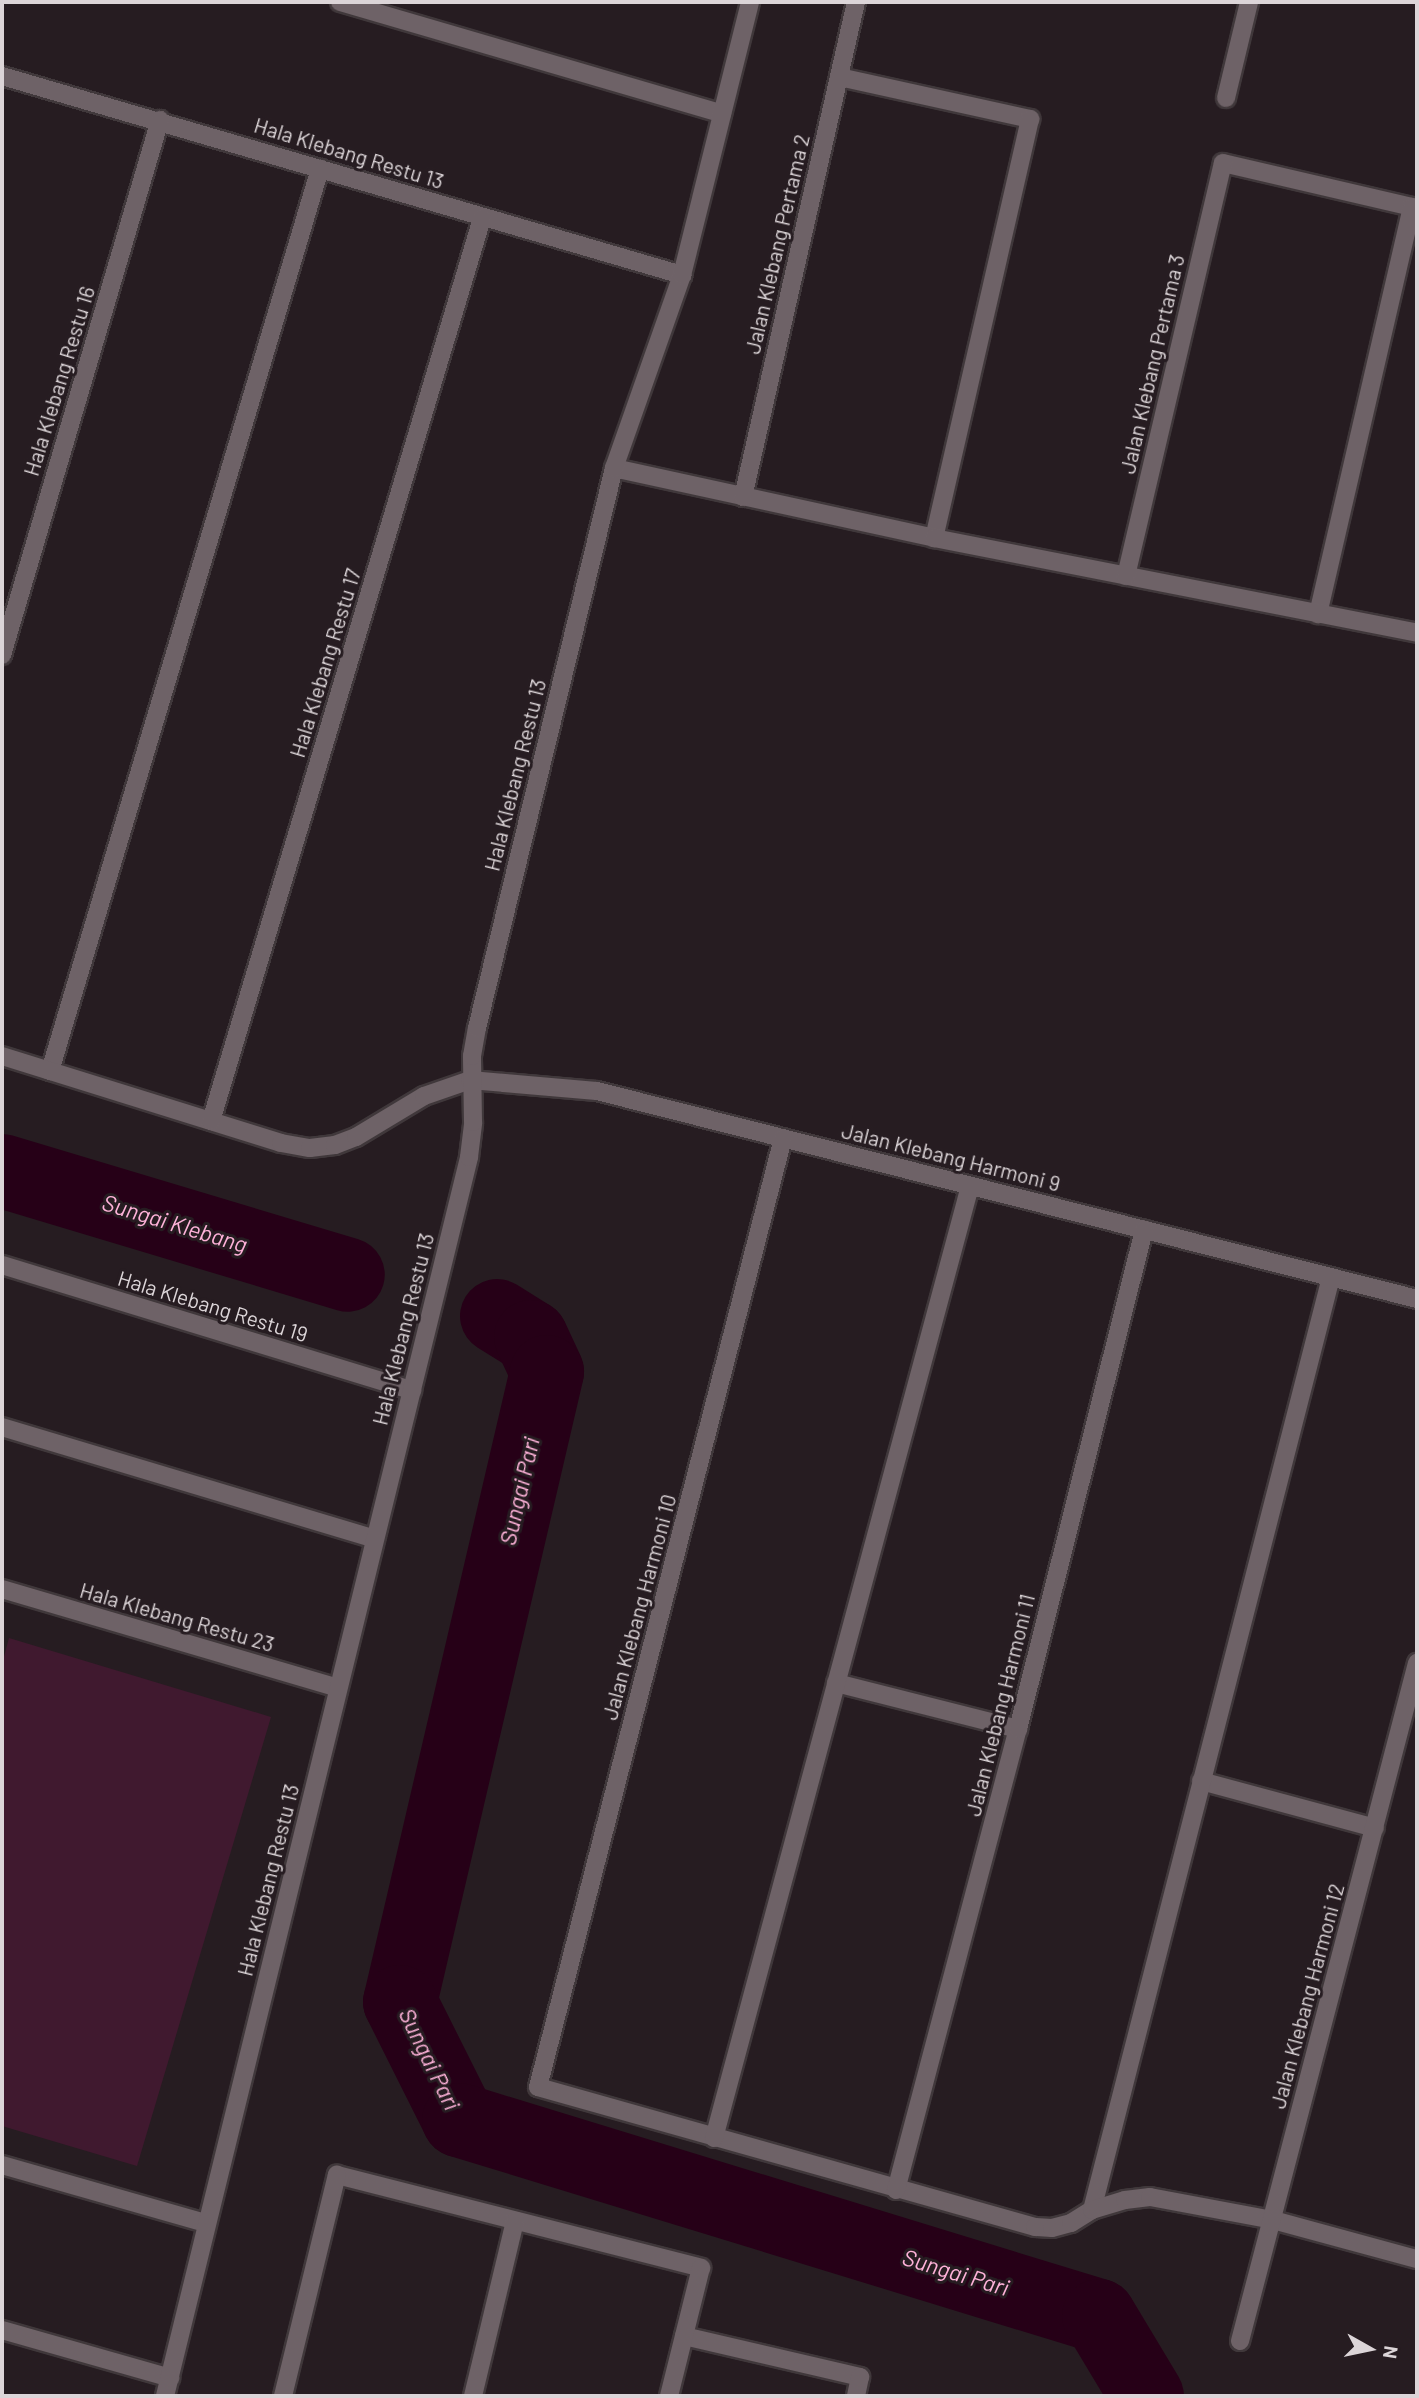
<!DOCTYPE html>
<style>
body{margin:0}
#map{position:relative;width:1419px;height:2398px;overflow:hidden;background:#261c21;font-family:Barlow,sans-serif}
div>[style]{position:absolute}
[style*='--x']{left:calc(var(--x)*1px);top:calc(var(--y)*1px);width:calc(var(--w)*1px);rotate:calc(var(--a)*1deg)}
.green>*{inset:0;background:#40192f}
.river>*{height:74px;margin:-37px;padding:0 37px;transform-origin:37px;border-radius:37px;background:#260017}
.roads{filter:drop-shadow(2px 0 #40383b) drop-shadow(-2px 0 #40383b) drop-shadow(0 2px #40383b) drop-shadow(0 -2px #40383b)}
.service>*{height:18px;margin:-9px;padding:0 9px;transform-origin:9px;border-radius:9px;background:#6e6267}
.minor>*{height:18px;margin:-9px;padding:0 9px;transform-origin:9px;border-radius:9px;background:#6e6267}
span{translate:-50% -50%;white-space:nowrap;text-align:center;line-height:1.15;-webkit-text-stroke:6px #261c21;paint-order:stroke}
.street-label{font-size:21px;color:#dcd5d8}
.water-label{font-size:23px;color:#feb2d9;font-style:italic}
.frame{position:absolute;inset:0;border:4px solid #dcd5d8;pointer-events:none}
.north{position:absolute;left:1335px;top:2314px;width:70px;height:70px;-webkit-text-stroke:5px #261c21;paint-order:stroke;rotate:99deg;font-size:19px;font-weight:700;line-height:28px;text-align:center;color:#dcd5d8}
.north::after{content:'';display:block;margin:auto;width:24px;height:32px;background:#dcd5d8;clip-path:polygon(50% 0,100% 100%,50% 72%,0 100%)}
</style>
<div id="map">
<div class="green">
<div style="clip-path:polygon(9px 1638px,271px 1717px,137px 2166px,2px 2126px,2px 1664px)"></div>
</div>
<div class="river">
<div style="--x:2;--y:1171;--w:361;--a:16.7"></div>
<div style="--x:497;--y:1316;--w:40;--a:32"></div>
<div style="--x:531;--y:1337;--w:38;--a:65"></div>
<div style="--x:547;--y:1372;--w:647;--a:103.13"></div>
<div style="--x:400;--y:2002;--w:132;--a:63.4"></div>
<div style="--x:459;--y:2120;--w:669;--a:17.03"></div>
<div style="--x:1099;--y:2316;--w:93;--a:59"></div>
</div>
<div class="roads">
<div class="service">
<div style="--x:340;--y:2;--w:398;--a:16.3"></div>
<div style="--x:839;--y:77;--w:196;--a:12.4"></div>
<div style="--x:1030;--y:119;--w:430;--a:102.9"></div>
<div style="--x:1223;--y:163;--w:194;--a:13.1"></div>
<div style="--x:1412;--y:207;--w:418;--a:103"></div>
<div style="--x:50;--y:1071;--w:942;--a:-73.34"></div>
<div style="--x:2;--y:1427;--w:389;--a:16.7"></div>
<div style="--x:836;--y:1683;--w:188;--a:14.2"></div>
<div style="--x:1201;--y:1781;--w:180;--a:15.1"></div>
<div style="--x:538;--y:2087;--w:516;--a:15.73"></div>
<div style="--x:1035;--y:2227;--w:17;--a:3"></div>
<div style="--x:1052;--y:2228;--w:20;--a:-15"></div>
<div style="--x:1071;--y:2223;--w:25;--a:-32"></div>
<div style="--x:1092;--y:2210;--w:963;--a:-75.63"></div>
<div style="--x:714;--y:2138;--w:986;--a:-74.95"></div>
<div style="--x:337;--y:2175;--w:376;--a:14.3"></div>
<div style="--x:1092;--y:2210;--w:34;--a:-17"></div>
<div style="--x:1125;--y:2200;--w:25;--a:-7"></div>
<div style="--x:1150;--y:2197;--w:125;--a:10.6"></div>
<div style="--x:1273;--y:2220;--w:149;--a:15.2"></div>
<div style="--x:2;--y:2330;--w:175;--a:15.9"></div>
<div style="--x:684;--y:2336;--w:181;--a:13.1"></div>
<div style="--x:860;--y:2377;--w:19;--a:102"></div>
<div style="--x:473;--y:2396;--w:180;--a:-76.5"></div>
</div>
<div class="minor">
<div style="--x:2;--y:76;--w:709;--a:16.31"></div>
<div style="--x:1226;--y:98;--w:99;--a:-76.5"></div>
<div style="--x:614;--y:468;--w:328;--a:12.3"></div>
<div style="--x:934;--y:538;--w:492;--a:11.1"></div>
<div style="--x:743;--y:497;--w:508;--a:-77.14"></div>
<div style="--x:1126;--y:576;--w:424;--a:-76.8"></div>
<div style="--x:2;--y:655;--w:558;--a:-73.55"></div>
<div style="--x:2;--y:1056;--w:292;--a:17.3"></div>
<div style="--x:281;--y:1143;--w:29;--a:10"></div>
<div style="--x:310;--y:1148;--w:25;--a:-7"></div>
<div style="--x:335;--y:1145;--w:22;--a:-21"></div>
<div style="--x:356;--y:1137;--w:79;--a:-31.1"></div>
<div style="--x:424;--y:1096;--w:49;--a:-19.2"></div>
<div style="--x:470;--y:1080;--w:127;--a:5"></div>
<div style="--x:597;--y:1091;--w:846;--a:14.23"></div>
<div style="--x:211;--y:1121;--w:943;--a:-73.29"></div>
<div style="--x:2;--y:1265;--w:429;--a:17"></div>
<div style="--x:2;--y:1589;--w:350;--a:16.4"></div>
<div style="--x:538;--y:2087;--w:980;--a:-75.52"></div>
<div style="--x:2;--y:2165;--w:212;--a:15.9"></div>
<div style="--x:896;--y:2190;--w:477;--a:-75.2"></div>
<div style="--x:1018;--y:1729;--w:515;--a:-75.83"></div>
<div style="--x:1240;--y:2341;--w:701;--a:-75.37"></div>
<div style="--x:165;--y:2396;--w:1276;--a:-76.21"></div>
<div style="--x:469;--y:1157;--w:35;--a:-83"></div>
<div style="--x:473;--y:1122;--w:66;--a:-90.9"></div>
<div style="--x:472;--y:1056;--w:28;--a:-80"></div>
<div style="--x:477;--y:1028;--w:577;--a:-76.25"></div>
<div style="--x:614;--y:468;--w:205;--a:-70.6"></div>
<div style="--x:682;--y:275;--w:281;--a:-76"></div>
<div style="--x:283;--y:2396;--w:228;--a:-76.3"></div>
<div style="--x:669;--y:2396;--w:132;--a:-76"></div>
</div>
</div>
<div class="street-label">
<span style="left:349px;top:153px;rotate:17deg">Hala Klebang Restu 13</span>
<span style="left:777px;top:244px;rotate:-77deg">Jalan Klebang Pertama 2</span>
<span style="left:1152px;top:364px;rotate:-77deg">Jalan Klebang Pertama 3</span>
<span style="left:59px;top:381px;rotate:-73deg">Hala Klebang Restu 16</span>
<span style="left:325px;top:663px;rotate:-73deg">Hala Klebang Restu 17</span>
<span style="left:515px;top:775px;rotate:-76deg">Hala Klebang Restu 13</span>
<span style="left:951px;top:1157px;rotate:14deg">Jalan Klebang Harmoni 9</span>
<span style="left:213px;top:1306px;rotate:17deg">Hala Klebang Restu 19</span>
<span style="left:403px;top:1329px;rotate:-76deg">Hala Klebang Restu 13</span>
<span style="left:639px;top:1607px;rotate:-75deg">Jalan Klebang Harmoni 10</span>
<span style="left:177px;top:1617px;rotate:16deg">Hala Klebang Restu 23</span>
<span style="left:1000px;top:1705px;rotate:-76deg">Jalan Klebang Harmoni 11</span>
<span style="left:268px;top:1880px;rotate:-76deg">Hala Klebang Restu 13</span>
<span style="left:1307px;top:1996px;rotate:-75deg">Jalan Klebang Harmoni 12</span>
</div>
<div class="water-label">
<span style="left:175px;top:1223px;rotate:17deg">Sungai Klebang</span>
<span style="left:519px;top:1491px;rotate:-77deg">Sungai Pari</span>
<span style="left:430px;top:2059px;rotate:64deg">Sungai Pari</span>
<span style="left:956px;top:2272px;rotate:17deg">Sungai Pari</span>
</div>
<div class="frame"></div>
<div class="north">N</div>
</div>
